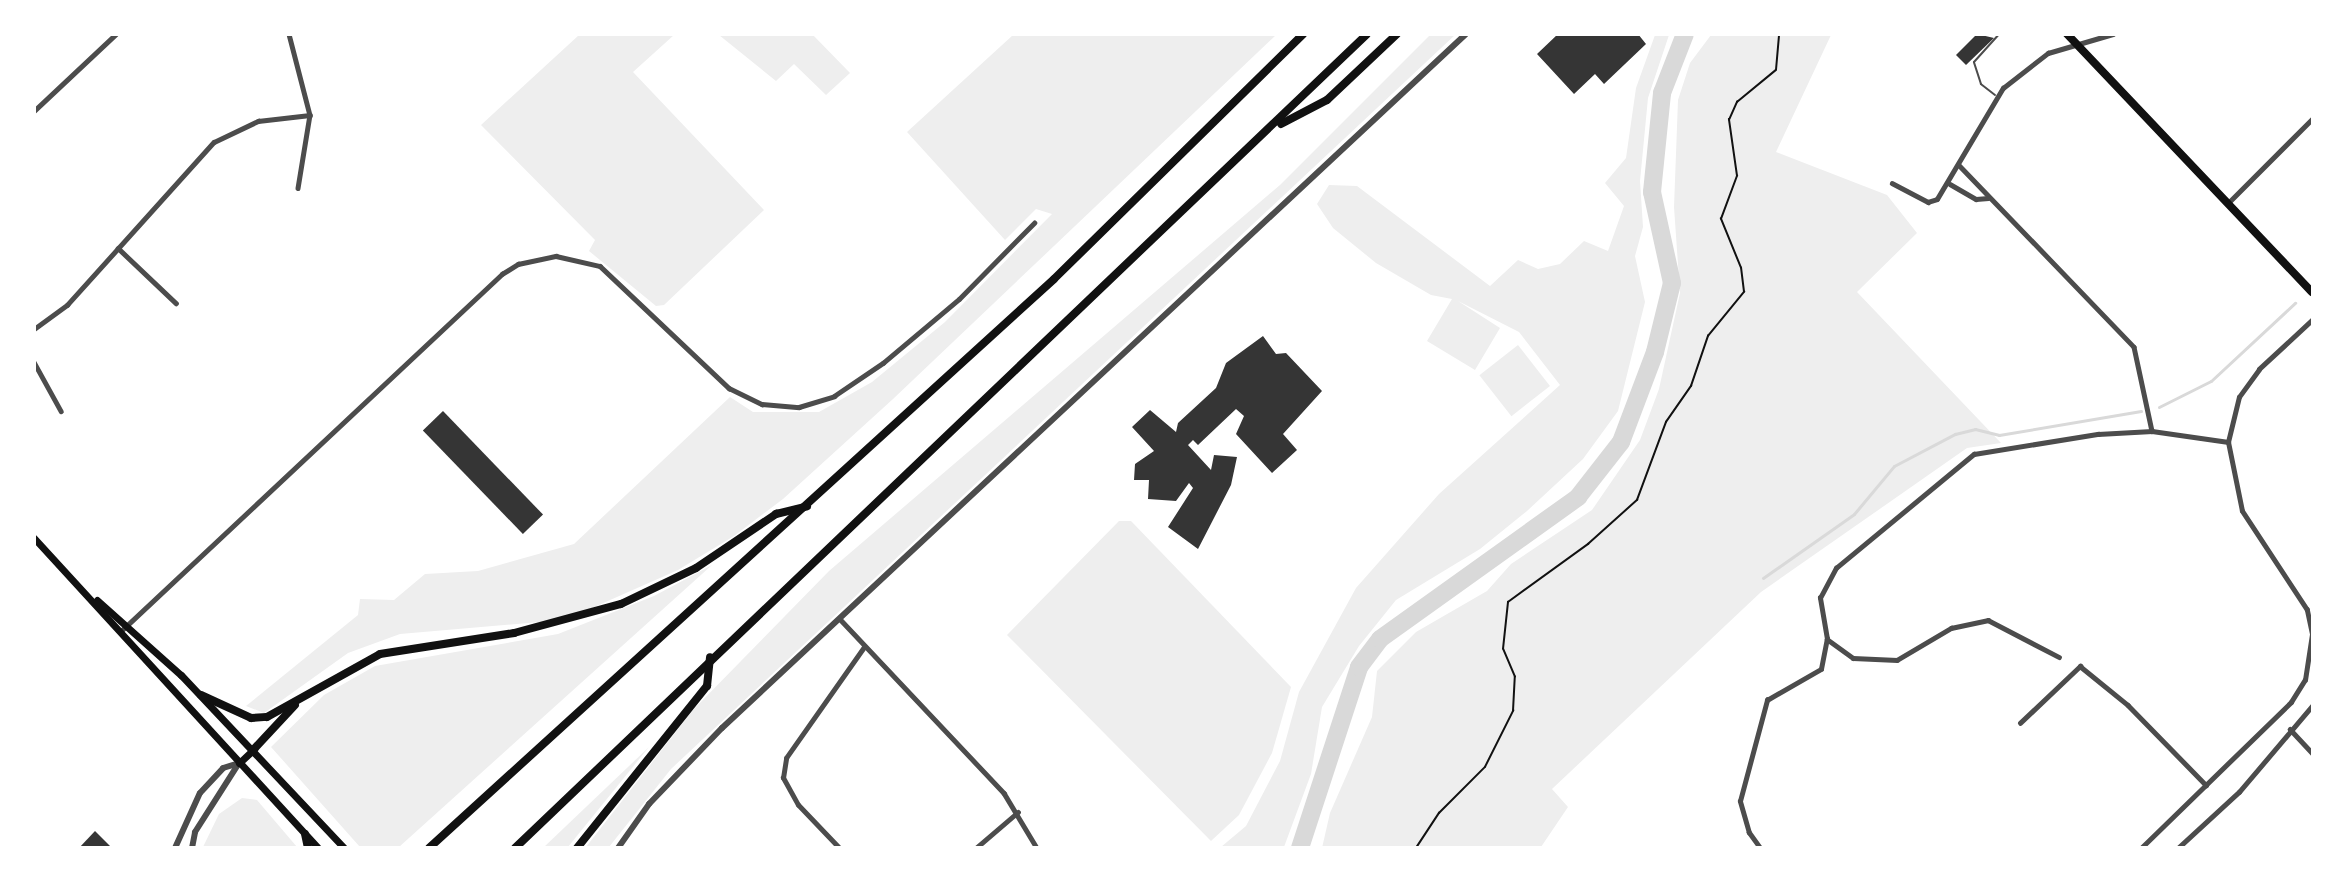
<!DOCTYPE html>
<style>
body{margin:0}
#map{position:relative;width:2347px;height:882px;overflow:hidden;background:#fff;font-family:Barlow,sans-serif}
div>[style]{position:absolute}
[style*='--x']{left:calc(var(--x)*1px);top:calc(var(--y)*1px);width:calc(var(--w)*1px);rotate:calc(var(--a)*1deg)}
.green>*{inset:0;background:#eee;transform-origin:0 0}
.stream>*{height:3px;margin:-1.5px;padding:0 1.5px;transform-origin:1.5px;border-radius:1.5px;background:#d9d9d9}
.river>*{height:18px;margin:-9px;padding:0 9px;transform-origin:9px;border-radius:9px;background:#d9d9d9}
.building>*{inset:0;background:#353535;transform-origin:0 0}
.path>*{height:1.5px;margin:-0.75px;padding:0 0.75px;transform-origin:0.75px;border-radius:0.75px;background:#111}
.service>*{height:2px;margin:-1px;padding:0 1px;transform-origin:1px;border-radius:1px;background:#4c4c4c}
.minor>*{height:4.5px;margin:-2.25px;padding:0 2.25px;transform-origin:2.25px;border-radius:2.25px;background:#4c4c4c}
.tertiary>*{height:6px;margin:-3px;padding:0 3px;transform-origin:3px;border-radius:3px;background:#4c4c4c}
.secondary>*{height:7px;margin:-3.5px;padding:0 3.5px;transform-origin:3.5px;border-radius:3.5px;background:#111}
.primary>*{height:8px;margin:-4px;padding:0 4px;transform-origin:4px;border-radius:4px;background:#111}
.motorway>*{height:8px;margin:-4px;padding:0 4px;transform-origin:4px;border-radius:4px;background:#111}
span{translate:-50% -50%;white-space:nowrap;text-align:center;line-height:1.15;-webkit-text-stroke:6px #fff;paint-order:stroke}
.frame{position:absolute;inset:0;border:36px solid #fff;pointer-events:none}
</style>
<div id="map">
<div class="green">
<div style="clip-path:polygon(579px 35px,674px 35px,633px 72px,764px 210px,664px 305px,656px 306px,589px 251px,595px 240px,481px 125px)"></div>
<div style="clip-path:polygon(719px 35px,813px 35px,850px 73px,826px 95px,794px 64px,776px 81px)"></div>
<div style="clip-path:polygon(1013px 35px,1276px 35px,893px 399px,783px 499px,734px 536px,678px 570px,592px 608px,552px 621px,400px 634px,348px 653px,264px 713px,246px 706px,358px 615px,360px 599px,394px 600px,425px 574px,478px 571px,574px 544px,730px 397px,753px 412px,819px 412px,872px 382px,945px 322px,1052px 214px,1036px 209px,1005px 240px,907px 132px)"></div>
<div style="clip-path:polygon(1430px 35px,1455px 35px,671px 769px,609px 847px,586px 847px,693px 710px,829px 571px,1280px 185px)"></div>
<div style="clip-path:polygon(1655px 35px,1669px 35px,1648px 98px,1640px 181px,1643px 227px,1635px 256px,1645px 302px,1618px 411px,1583px 459px,1527px 511px,1480px 549px,1396px 600px,1359px 646px,1322px 707px,1311px 774px,1284px 847px,1221px 847px,1246px 826px,1280px 761px,1299px 692px,1356px 588px,1439px 494px,1560px 385px,1519px 332px,1458px 301px,1500px 328px,1475px 370px,1427px 341px,1452px 299px,1431px 295px,1376px 263px,1333px 228px,1317px 204px,1329px 185px,1357px 186px,1490px 286px,1518px 260px,1538px 269px,1560px 264px,1584px 241px,1608px 251px,1624px 206px,1605px 183px,1626px 158px,1636px 88px)"></div>
<div style="clip-path:polygon(1711px 35px,1831px 35px,1776px 152px,1887px 195px,1917px 233px,1857px 292px,2001px 443px,1967px 448px,1761px 592px,1552px 789px,1568px 807px,1541px 847px,1322px 848px,1330px 813px,1372px 717px,1377px 671px,1416px 632px,1487px 591px,1511px 564px,1592px 510px,1640px 440px,1659px 389px,1680px 293px,1674px 207px,1678px 100px,1690px 63px)"></div>
<div style="left:1518px;top:345px;width:52px;height:49px;rotate:52deg"></div>
<div style="clip-path:polygon(1119px 521px,1131px 521px,1291px 687px,1272px 753px,1239px 815px,1211px 841px,1007px 635px)"></div>
<div style="clip-path:polygon(712px 565px,399px 847px,360px 847px,271px 747px,324px 695px,375px 666px,558px 634px,654px 596px)"></div>
<div style="clip-path:polygon(649px 747px,568px 847px,544px 847px)"></div>
<div style="clip-path:polygon(242px 798px,257px 800px,297px 847px,203px 847px,219px 814px)"></div>
</div>
<div class="stream">
<div style="--x:2159;--y:407;--w:58;--a:-26.6"></div>
<div style="--x:2211;--y:381;--w:115;--a:-42.9"></div>
<div style="--x:1763;--y:578;--w:111;--a:-35.1"></div>
<div style="--x:1854;--y:514;--w:62;--a:-50.2"></div>
<div style="--x:1894;--y:466;--w:69;--a:-27.7"></div>
<div style="--x:1955;--y:434;--w:21;--a:-14"></div>
<div style="--x:1975;--y:429;--w:25;--a:14"></div>
<div style="--x:1999;--y:435;--w:144;--a:-9.6"></div>
</div>
<div class="river">
<div style="--x:1300;--y:848;--w:190;--a:-71.9"></div>
<div style="--x:1359;--y:667;--w:35;--a:-53"></div>
<div style="--x:1380;--y:639;--w:244;--a:-35.6"></div>
<div style="--x:1578;--y:497;--w:70;--a:-52"></div>
<div style="--x:1621;--y:442;--w:96;--a:-69.3"></div>
<div style="--x:1655;--y:352;--w:71;--a:-76.2"></div>
<div style="--x:1672;--y:283;--w:93;--a:-102.4"></div>
<div style="--x:1652;--y:192;--w:100;--a:-84.2"></div>
<div style="--x:1662;--y:93;--w:63;--a:-68.7"></div>
</div>
<div class="building">
<div style="clip-path:polygon(1558px 34px,1638px 34px,1646px 44px,1604px 84px,1595px 74px,1574px 94px,1537px 54px)"></div>
<div style="clip-path:polygon(1977px 34px,1994px 38px,1966px 65px,1956px 55px)"></div>
<div style="clip-path:polygon(1263px 336px,1276px 354px,1286px 353px,1322px 391px,1283px 434px,1297px 450px,1272px 473px,1236px 434px,1244px 416px,1236px 409px,1198px 445px,1193px 440px,1188px 445px,1211px 470px,1214px 455px,1237px 457px,1231px 485px,1198px 549px,1168px 527px,1193px 488px,1189px 483px,1176px 501px,1148px 499px,1149px 480px,1134px 480px,1135px 464px,1154px 451px,1132px 427px,1150px 410px,1176px 432px,1178px 423px,1216px 388px,1226px 363px)"></div>
<div style="left:443px;top:411px;width:144px;height:28px;rotate:46deg"></div>
<div style="clip-path:polygon(95px 831px,112px 848px,79px 848px)"></div>
</div>
<div class="path">
<div style="--x:1416;--y:848;--w:42;--a:-56.7"></div>
<div style="--x:1439;--y:813;--w:65;--a:-45"></div>
<div style="--x:1485;--y:767;--w:63;--a:-63.4"></div>
<div style="--x:1513;--y:711;--w:34;--a:-87"></div>
<div style="--x:1515;--y:677;--w:30;--a:-113"></div>
<div style="--x:1503;--y:649;--w:47;--a:-83.9"></div>
<div style="--x:1508;--y:602;--w:99;--a:-35.9"></div>
<div style="--x:1588;--y:544;--w:66;--a:-41.9"></div>
<div style="--x:1637;--y:500;--w:83;--a:-69.6"></div>
<div style="--x:1666;--y:422;--w:44;--a:-55.2"></div>
<div style="--x:1691;--y:386;--w:53;--a:-71.2"></div>
<div style="--x:1708;--y:336;--w:57;--a:-50.7"></div>
<div style="--x:1744;--y:292;--w:24;--a:-97"></div>
<div style="--x:1741;--y:268;--w:53;--a:-112.2"></div>
<div style="--x:1721;--y:219;--w:46;--a:-69.6"></div>
<div style="--x:1737;--y:176;--w:57;--a:-98.1"></div>
<div style="--x:1729;--y:120;--w:20;--a:-66"></div>
<div style="--x:1737;--y:102;--w:50;--a:-39.4"></div>
<div style="--x:1776;--y:70;--w:36;--a:-85"></div>
</div>
<div class="service">
<div style="--x:1995;--y:95;--w:18;--a:-142"></div>
<div style="--x:1981;--y:84;--w:23;--a:-108"></div>
<div style="--x:1974;--y:62;--w:38;--a:-48"></div>
</div>
<div class="minor">
<div style="--x:289;--y:34;--w:84;--a:75.5"></div>
<div style="--x:310;--y:115;--w:74;--a:99.3"></div>
<div style="--x:34;--y:111;--w:112;--a:-43.2"></div>
<div style="--x:1959;--y:165;--w:252;--a:46.1"></div>
<div style="--x:2134;--y:347;--w:86;--a:77.9"></div>
<div style="--x:1892;--y:183;--w:41;--a:27.8"></div>
<div style="--x:1928;--y:202;--w:9;--a:-18"></div>
<div style="--x:1937;--y:199;--w:129;--a:-59.3"></div>
<div style="--x:2003;--y:88;--w:57;--a:-37.9"></div>
<div style="--x:2048;--y:53;--w:68;--a:-16.3"></div>
<div style="--x:1950;--y:184;--w:30;--a:30"></div>
<div style="--x:1976;--y:199;--w:12;--a:-5"></div>
<div style="--x:2227;--y:204;--w:120;--a:-45"></div>
<div style="--x:118;--y:248;--w:80;--a:43.5"></div>
<div style="--x:34;--y:329;--w:41;--a:-36"></div>
<div style="--x:67;--y:305;--w:219;--a:-48"></div>
<div style="--x:214;--y:142;--w:49;--a:-25.5"></div>
<div style="--x:258;--y:121;--w:52;--a:-6.6"></div>
<div style="--x:34;--y:362;--w:56;--a:61.1"></div>
<div style="--x:841;--y:620;--w:238;--a:46.7"></div>
<div style="--x:1004;--y:793;--w:64;--a:59"></div>
<div style="--x:120;--y:632;--w:524;--a:-43.14"></div>
<div style="--x:502;--y:274;--w:19;--a:-32"></div>
<div style="--x:518;--y:264;--w:39;--a:-12"></div>
<div style="--x:556;--y:256;--w:45;--a:12.8"></div>
<div style="--x:600;--y:266;--w:178;--a:43.4"></div>
<div style="--x:729;--y:388;--w:37;--a:26"></div>
<div style="--x:762;--y:404;--w:37;--a:5"></div>
<div style="--x:799;--y:407;--w:37;--a:-17"></div>
<div style="--x:834;--y:396;--w:59;--a:-34"></div>
<div style="--x:883;--y:363;--w:99;--a:-40.1"></div>
<div style="--x:959;--y:299;--w:107;--a:-45.4"></div>
<div style="--x:1827;--y:639;--w:32;--a:36"></div>
<div style="--x:1853;--y:658;--w:44;--a:2.6"></div>
<div style="--x:1897;--y:660;--w:63;--a:-30.7"></div>
<div style="--x:1951;--y:628;--w:38;--a:-12"></div>
<div style="--x:1988;--y:620;--w:80;--a:27.5"></div>
<div style="--x:2020;--y:723;--w:83;--a:-43.5"></div>
<div style="--x:2080;--y:666;--w:62;--a:39.1"></div>
<div style="--x:2128;--y:705;--w:112;--a:45.7"></div>
<div style="--x:2290;--y:729;--w:33;--a:47"></div>
<div style="--x:839;--y:848;--w:59;--a:-133.6"></div>
<div style="--x:798;--y:805;--w:31;--a:-119"></div>
<div style="--x:783;--y:778;--w:20;--a:-81"></div>
<div style="--x:786;--y:758;--w:136;--a:-54.9"></div>
<div style="--x:976;--y:848;--w:55;--a:-40.6"></div>
<div style="--x:1760;--y:848;--w:19;--a:-126"></div>
<div style="--x:1749;--y:833;--w:33;--a:-106"></div>
<div style="--x:1740;--y:801;--w:105;--a:-75"></div>
<div style="--x:1767;--y:700;--w:62;--a:-29.9"></div>
<div style="--x:1821;--y:669;--w:31;--a:-79"></div>
<div style="--x:1827;--y:639;--w:42;--a:-99.7"></div>
<div style="--x:1820;--y:598;--w:34;--a:-62"></div>
<div style="--x:1836;--y:568;--w:179;--a:-39.6"></div>
<div style="--x:1974;--y:454;--w:126;--a:-9.2"></div>
<div style="--x:2098;--y:434;--w:54;--a:-3.2"></div>
<div style="--x:2152;--y:431;--w:77;--a:8.2"></div>
<div style="--x:1943;--y:848;--w:37;--a:0"></div>
<div style="--x:2141;--y:848;--w:209;--a:-44.2"></div>
<div style="--x:2291;--y:702;--w:26;--a:-58"></div>
<div style="--x:2305;--y:680;--w:47;--a:-81.3"></div>
<div style="--x:2312;--y:634;--w:25;--a:-102"></div>
<div style="--x:2307;--y:610;--w:118;--a:-123.3"></div>
<div style="--x:2242;--y:511;--w:70;--a:-101.5"></div>
<div style="--x:2228;--y:442;--w:46;--a:-76.3"></div>
<div style="--x:2239;--y:397;--w:34;--a:-54"></div>
<div style="--x:2259;--y:369;--w:72;--a:-42.8"></div>
<div style="--x:2178;--y:848;--w:83;--a:-42.6"></div>
<div style="--x:2239;--y:792;--w:113;--a:-49.7"></div>
</div>
<div class="tertiary">
<div style="--x:175;--y:848;--w:60;--a:-65.6"></div>
<div style="--x:200;--y:793;--w:34;--a:-47"></div>
<div style="--x:223;--y:768;--w:17;--a:-17"></div>
<div style="--x:192;--y:848;--w:16;--a:-79"></div>
<div style="--x:195;--y:832;--w:82;--a:-57.5"></div>
<div style="--x:618;--y:848;--w:54;--a:-54.8"></div>
<div style="--x:649;--y:804;--w:105;--a:-46.2"></div>
<div style="--x:722;--y:728;--w:1017;--a:-43.01"></div>
</div>
<div class="secondary">
<div style="--x:34;--y:538;--w:420;--a:47.5"></div>
<div style="--x:97;--y:600;--w:113;--a:41.8"></div>
<div style="--x:181;--y:675;--w:238;--a:46.7"></div>
<div style="--x:239;--y:763;--w:21;--a:-43"></div>
</div>
<div class="primary">
<div style="--x:2067;--y:34;--w:356;--a:46.5"></div>
</div>
<div class="motorway">
<div style="--x:1281;--y:124;--w:52;--a:-27.6"></div>
<div style="--x:1327;--y:100;--w:96;--a:-43.3"></div>
<div style="--x:201;--y:695;--w:55;--a:24.7"></div>
<div style="--x:251;--y:718;--w:16;--a:-4"></div>
<div style="--x:267;--y:717;--w:129;--a:-29.1"></div>
<div style="--x:380;--y:654;--w:136;--a:-8.9"></div>
<div style="--x:514;--y:633;--w:111;--a:-15.2"></div>
<div style="--x:621;--y:604;--w:83;--a:-25.6"></div>
<div style="--x:696;--y:568;--w:97;--a:-34"></div>
<div style="--x:776;--y:514;--w:32;--a:-14"></div>
<div style="--x:254;--y:749;--w:60;--a:-47"></div>
<div style="--x:305;--y:834;--w:14;--a:78"></div>
<div style="--x:429;--y:848;--w:845;--a:-42.31"></div>
<div style="--x:1054;--y:279;--w:349;--a:-44.5"></div>
<div style="--x:515;--y:848;--w:1178;--a:-43.69"></div>
<div style="--x:577;--y:848;--w:208;--a:-51.3"></div>
<div style="--x:707;--y:686;--w:29;--a:-84"></div>
</div>
<div class="frame"></div>
</div>
